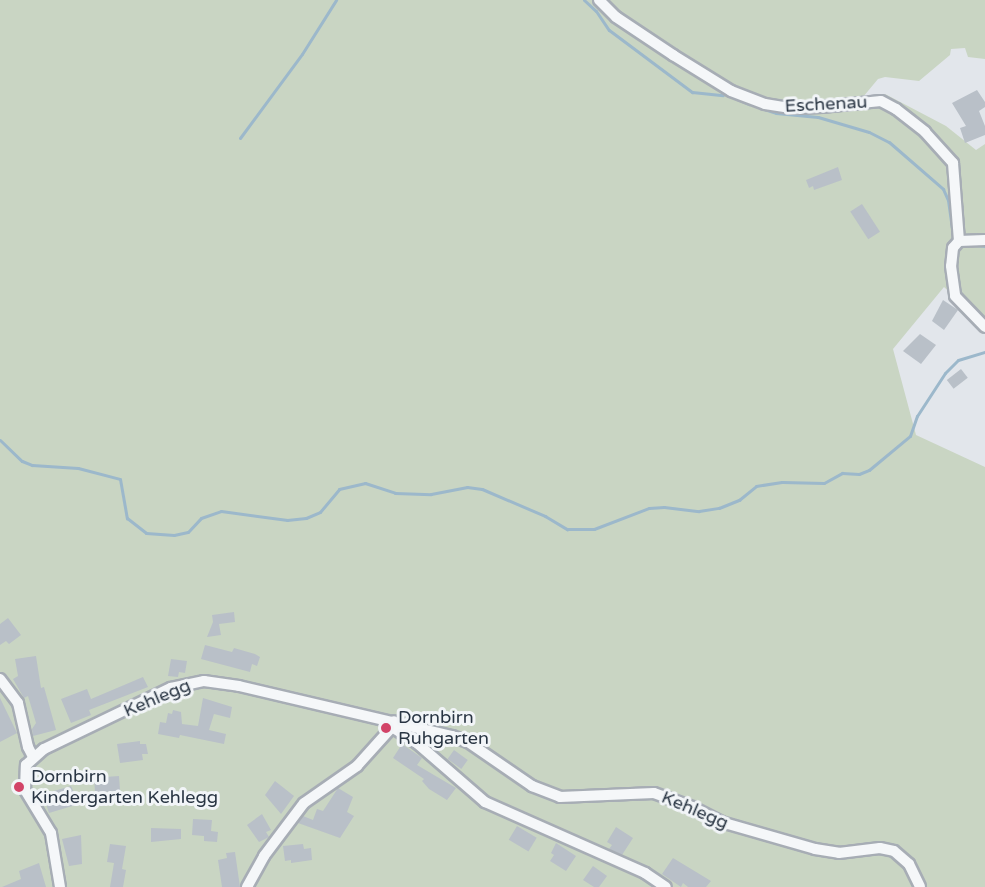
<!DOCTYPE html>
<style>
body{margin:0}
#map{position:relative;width:985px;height:887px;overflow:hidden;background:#e2e6eb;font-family:"Varela Round",sans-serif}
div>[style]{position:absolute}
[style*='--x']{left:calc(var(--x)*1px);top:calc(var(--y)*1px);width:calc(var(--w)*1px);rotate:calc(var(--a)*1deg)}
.green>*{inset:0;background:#c9d5c3}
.stream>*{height:3px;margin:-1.5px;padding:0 1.5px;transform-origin:1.5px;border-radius:1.5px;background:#9cb8cb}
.building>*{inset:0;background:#b9c0c8;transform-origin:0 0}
.roads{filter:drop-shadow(2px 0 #a7adb5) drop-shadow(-2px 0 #a7adb5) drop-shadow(0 2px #a7adb5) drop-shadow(0 -2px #a7adb5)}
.minor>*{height:10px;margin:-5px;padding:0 5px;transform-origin:5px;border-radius:5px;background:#f5f7f9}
.dots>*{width:16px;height:16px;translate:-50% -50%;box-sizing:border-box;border:3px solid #f2f5f8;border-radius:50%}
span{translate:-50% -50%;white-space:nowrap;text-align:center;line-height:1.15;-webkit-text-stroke:6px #f2f5f8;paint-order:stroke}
.street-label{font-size:18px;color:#293543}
.poi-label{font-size:18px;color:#293543}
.left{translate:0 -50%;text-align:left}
</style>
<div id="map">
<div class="green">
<div style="clip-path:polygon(0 0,595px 0,646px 45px,660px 50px,726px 92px,727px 82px,632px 23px,607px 0,985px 0,985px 59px,968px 57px,965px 48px,951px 49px,950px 55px,919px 81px,885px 77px,878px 79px,863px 97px,885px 99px,885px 94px,946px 126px,976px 150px,985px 144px,985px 325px,944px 287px,893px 349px,916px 435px,985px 467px,985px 887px,0 887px)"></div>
</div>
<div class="stream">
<div style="--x:584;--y:0;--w:16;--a:43"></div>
<div style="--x:596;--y:11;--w:23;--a:56"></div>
<div style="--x:609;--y:30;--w:104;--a:36.8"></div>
<div style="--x:692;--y:92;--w:31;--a:6"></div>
<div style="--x:737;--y:99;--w:13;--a:23"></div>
<div style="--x:764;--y:109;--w:13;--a:18"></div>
<div style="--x:776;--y:113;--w:42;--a:5.4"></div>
<div style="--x:818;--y:117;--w:53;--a:16.4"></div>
<div style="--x:869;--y:132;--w:22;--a:27"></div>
<div style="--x:889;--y:142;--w:72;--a:41"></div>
<div style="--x:943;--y:189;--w:12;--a:66"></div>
<div style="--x:948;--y:200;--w:29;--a:82"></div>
<div style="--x:240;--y:138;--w:104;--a:-53.6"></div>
<div style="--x:302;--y:54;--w:64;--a:-57.8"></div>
<div style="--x:975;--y:245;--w:10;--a:6"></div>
<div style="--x:0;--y:440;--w:30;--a:44"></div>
<div style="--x:22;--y:461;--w:11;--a:22"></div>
<div style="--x:32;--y:465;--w:46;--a:3.7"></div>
<div style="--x:78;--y:468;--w:43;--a:14.7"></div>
<div style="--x:120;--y:479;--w:40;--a:80"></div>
<div style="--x:127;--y:518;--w:24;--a:38"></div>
<div style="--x:146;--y:533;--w:28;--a:4"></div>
<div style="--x:174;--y:535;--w:14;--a:-12"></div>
<div style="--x:188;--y:532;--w:19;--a:-47"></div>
<div style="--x:201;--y:518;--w:21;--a:-19"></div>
<div style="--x:221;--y:511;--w:67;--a:7.8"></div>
<div style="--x:287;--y:520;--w:19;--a:-6"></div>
<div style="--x:306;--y:518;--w:15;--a:-23"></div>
<div style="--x:320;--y:512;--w:30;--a:-50"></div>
<div style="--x:339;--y:489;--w:27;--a:-13"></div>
<div style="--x:365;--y:483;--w:32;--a:18"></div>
<div style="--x:395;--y:493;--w:36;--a:2"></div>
<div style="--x:431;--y:494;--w:37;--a:-11"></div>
<div style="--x:467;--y:487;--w:15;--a:8"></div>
<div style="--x:482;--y:489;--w:69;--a:23.2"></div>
<div style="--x:545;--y:516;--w:26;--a:31"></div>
<div style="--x:567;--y:529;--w:27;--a:0"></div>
<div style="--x:594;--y:529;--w:59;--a:-20.9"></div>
<div style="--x:649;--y:508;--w:15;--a:-4"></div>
<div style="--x:664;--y:507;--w:35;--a:7"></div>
<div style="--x:699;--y:511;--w:20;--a:-9"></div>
<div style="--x:719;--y:508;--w:22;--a:-22"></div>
<div style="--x:739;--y:500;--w:22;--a:-39"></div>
<div style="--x:756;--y:486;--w:26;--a:-9"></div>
<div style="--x:782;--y:482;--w:42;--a:1.4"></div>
<div style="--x:824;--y:483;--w:21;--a:-29"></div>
<div style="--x:842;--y:473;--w:17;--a:3"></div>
<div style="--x:859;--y:474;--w:11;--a:-22"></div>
<div style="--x:869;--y:470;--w:53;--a:-39.7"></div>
<div style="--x:910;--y:436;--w:21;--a:-71"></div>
<div style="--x:917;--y:416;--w:51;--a:-56.9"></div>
<div style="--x:945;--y:373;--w:18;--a:-45"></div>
<div style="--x:958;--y:360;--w:28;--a:-17"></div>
</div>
<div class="building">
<div style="clip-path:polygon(977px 90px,985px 102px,985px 107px,979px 111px,985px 126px,985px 135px,965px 143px,960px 128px,966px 126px,952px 103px)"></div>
<div style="clip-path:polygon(838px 167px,842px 180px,814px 190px,813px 186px,809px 188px,806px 180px)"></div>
<div style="left:862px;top:204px;width:33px;height:14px;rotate:57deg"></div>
<div style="clip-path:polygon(943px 300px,958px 310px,944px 330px,932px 321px)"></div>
<div style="clip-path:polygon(920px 334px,936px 345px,921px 364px,903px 351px)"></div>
<div style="left:961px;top:369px;width:11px;height:18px;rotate:52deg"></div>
<div style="clip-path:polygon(234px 612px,235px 622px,219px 624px,221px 635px,207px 637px,213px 622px,212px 615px)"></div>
<div style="clip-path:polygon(8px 618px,21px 635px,9px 644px,6px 641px,0 645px,0 624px)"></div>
<div style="clip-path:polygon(205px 645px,232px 652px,234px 648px,255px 654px,260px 657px,257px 666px,252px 664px,250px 672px,201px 659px)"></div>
<div style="clip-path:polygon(36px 656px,41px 688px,44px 687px,56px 730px,33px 736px,32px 729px,36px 723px,28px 696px,24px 698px,13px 679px,18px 676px,15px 659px)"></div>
<div style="clip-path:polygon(171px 659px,187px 661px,185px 673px,179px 672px,178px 677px,168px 676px)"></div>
<div style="clip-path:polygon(143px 677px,148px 687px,89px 710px,91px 715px,71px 723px,61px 699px,87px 689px,91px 699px)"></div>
<div style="clip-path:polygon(0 698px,17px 733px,0 742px)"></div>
<div style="clip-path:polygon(203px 698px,232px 707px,230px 718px,214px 714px,209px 730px,226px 734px,224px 744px,180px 735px,179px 738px,158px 734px,160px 722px,166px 723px,168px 713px,172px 714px,173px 710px,181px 712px,182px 724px,198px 726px)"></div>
<div style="clip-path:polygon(140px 741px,140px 744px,146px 744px,148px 754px,142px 754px,143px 760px,120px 763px,117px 744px)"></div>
<div style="clip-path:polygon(402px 744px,422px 758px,417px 765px,456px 788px,447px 800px,429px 789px,422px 781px,424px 779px,393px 758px)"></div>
<div style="left:454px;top:750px;width:17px;height:11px;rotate:36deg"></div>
<div style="left:119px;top:776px;width:15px;height:25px;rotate:86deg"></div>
<div style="clip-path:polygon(275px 781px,294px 796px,281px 814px,265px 795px)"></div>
<div style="clip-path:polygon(71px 786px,79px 804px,49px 813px,44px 798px,48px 797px,47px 793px)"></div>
<div style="clip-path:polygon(338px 788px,353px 797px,347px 812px,354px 816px,340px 838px,298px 823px,303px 816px,313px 820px,317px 809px,323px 811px)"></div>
<div style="clip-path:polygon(262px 814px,271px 830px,266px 832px,269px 837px,259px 842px,247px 825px)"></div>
<div style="clip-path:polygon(193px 819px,212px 820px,211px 831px,218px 832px,217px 842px,204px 841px,204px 836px,192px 835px)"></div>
<div style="left:517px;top:826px;width:23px;height:16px;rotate:31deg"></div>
<div style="clip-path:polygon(616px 827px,633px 838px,622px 855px,609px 849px,612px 845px,607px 842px)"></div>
<div style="clip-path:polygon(151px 828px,181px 829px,181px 839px,151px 842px)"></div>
<div style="clip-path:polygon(81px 835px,82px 864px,69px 866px,62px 839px)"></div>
<div style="clip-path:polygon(556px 843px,576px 856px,566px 871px,550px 861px,554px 855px,551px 853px)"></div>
<div style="clip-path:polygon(110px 844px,126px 846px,122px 869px,126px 870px,123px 887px,110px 887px,114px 863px,107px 862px)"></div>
<div style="clip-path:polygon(303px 844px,304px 849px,311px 848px,312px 860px,291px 863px,291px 860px,285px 861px,283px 846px)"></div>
<div style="clip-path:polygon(235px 852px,240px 887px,222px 887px,218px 860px,227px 858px,226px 853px)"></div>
<div style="clip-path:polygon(673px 858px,711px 881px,706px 887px,688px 887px,683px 883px,681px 887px,662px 874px)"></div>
<div style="clip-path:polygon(39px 863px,46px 887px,2px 887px,21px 879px,19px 871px)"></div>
<div style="clip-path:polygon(593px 866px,607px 876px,599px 887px,594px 887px,583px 880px)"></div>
</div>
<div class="roads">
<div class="minor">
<div style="--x:599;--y:0;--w:24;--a:45"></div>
<div style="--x:616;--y:17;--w:69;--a:33.7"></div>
<div style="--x:673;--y:55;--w:68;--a:31.8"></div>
<div style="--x:731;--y:91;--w:36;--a:21"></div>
<div style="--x:765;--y:104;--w:26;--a:9"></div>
<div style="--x:791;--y:108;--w:31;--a:-2"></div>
<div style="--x:822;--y:107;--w:59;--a:-5.8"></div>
<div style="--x:881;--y:101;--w:17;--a:28"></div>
<div style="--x:896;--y:109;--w:37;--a:38"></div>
<div style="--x:925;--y:132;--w:42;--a:47.9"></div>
<div style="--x:953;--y:163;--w:78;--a:85.6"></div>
<div style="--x:959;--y:241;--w:9;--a:131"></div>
<div style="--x:953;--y:248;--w:18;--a:96"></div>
<div style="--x:951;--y:266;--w:30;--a:82"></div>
<div style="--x:955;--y:296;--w:43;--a:45.9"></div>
<div style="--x:959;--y:241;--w:26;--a:-2"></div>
<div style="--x:0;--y:679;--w:30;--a:53"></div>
<div style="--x:18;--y:703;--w:45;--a:77.2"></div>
<div style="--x:28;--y:747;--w:11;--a:63"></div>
<div style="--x:392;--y:727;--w:31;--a:33"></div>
<div style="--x:418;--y:744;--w:89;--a:40.9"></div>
<div style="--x:485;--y:802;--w:175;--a:23.9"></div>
<div style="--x:645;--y:873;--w:25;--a:34"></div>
<div style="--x:60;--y:887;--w:55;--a:-99.5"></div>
<div style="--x:51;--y:833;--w:50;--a:-121.2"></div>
<div style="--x:25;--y:790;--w:25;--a:-88"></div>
<div style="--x:26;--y:765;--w:24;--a:-42"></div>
<div style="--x:44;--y:749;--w:141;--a:-25.7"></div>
<div style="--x:171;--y:688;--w:34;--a:-12"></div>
<div style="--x:204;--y:681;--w:35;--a:8"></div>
<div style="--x:239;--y:686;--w:219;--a:13.2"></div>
<div style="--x:452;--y:736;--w:17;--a:21"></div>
<div style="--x:468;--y:742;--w:78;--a:34.5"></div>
<div style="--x:532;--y:786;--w:30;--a:21"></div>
<div style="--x:560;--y:797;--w:94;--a:-2.4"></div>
<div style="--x:654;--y:793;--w:40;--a:20.2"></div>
<div style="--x:692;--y:807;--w:33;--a:27"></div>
<div style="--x:721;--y:822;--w:98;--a:16"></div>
<div style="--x:815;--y:849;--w:24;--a:9"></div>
<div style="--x:839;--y:853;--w:41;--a:-7"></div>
<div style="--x:880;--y:848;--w:14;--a:12"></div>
<div style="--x:894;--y:851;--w:20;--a:41"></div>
<div style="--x:909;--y:864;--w:25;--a:64"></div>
<div style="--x:247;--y:887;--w:35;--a:-61"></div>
<div style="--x:264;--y:856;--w:66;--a:-53"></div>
<div style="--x:304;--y:803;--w:65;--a:-34.9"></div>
<div style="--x:357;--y:766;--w:52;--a:-48.1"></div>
<div style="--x:392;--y:727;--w:6;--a:-72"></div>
</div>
</div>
<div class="dots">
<div style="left:386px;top:728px;background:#d24468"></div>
<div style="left:19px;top:787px;background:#d24468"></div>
</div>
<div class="street-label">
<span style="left:826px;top:104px;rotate:-3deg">Eschenau</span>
<span style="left:157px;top:698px;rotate:-23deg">Kehlegg</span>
<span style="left:695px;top:810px;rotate:23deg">Kehlegg</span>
</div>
<div class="poi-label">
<span class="left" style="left:398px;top:728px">Dornbirn<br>Ruhgarten</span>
<span class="left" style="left:31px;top:787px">Dornbirn<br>Kindergarten Kehlegg</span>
</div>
</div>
